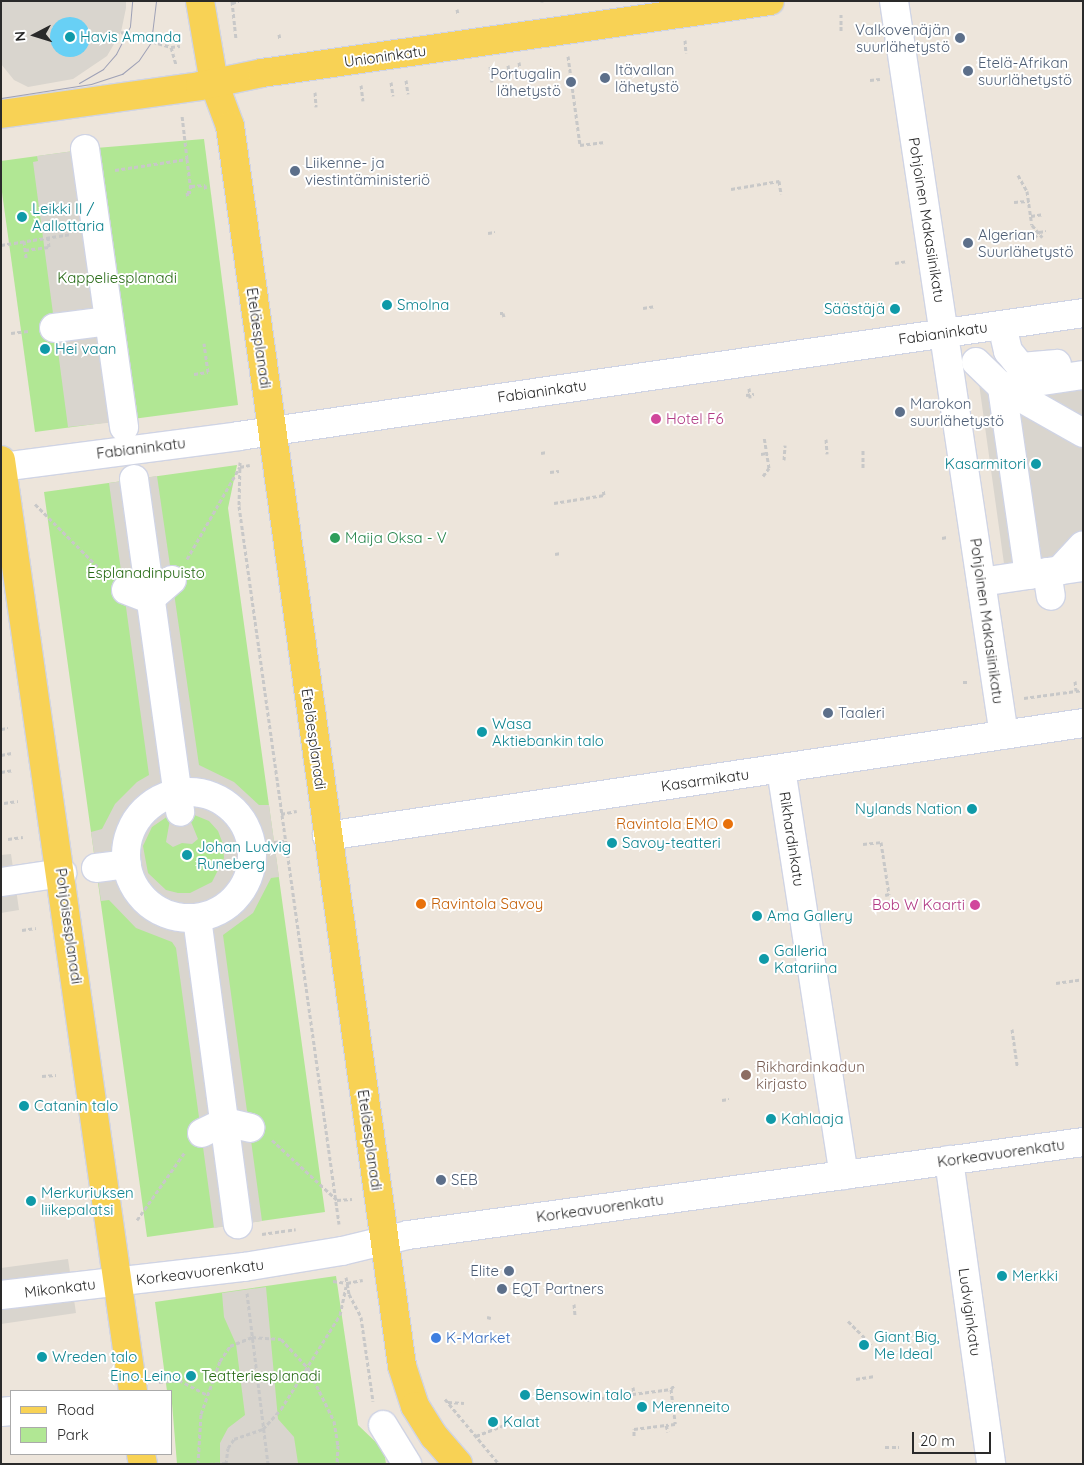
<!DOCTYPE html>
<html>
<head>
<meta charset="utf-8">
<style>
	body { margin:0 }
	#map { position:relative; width:1084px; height:1465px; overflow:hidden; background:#ede5db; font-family:Quicksand,sans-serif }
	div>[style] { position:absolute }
	.green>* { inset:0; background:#b1e794 }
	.plaza>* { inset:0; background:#d9d5ce }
	.water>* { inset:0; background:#68d0f5 }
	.round { border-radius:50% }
	.path>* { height:3px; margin-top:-1.5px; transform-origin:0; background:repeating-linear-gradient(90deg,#c8c8c8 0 4px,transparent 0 6.5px) }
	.roads { filter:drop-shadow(1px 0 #d0d4e4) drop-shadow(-1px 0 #d0d4e4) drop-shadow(0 1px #d0d4e4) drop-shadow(0 -1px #d0d4e4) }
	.minor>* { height:28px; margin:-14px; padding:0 14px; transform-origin:14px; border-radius:14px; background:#fff }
	.minor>.ring { margin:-14px; padding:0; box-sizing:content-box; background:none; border:28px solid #fff; border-radius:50% }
	.major>* { height:28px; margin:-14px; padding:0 14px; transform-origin:14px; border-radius:14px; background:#f8d255 }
	.tram>* { height:1px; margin:-0.5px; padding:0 0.5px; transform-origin:0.5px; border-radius:0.5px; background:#9ea1b6 }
	.dots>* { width:14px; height:14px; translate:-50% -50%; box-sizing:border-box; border:2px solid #fff; border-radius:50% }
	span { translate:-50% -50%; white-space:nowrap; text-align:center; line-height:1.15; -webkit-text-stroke:4px #fff; paint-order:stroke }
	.service-label { font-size:15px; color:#4e5e75 }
	.right { translate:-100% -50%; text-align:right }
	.left { translate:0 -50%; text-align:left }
	.culture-label { font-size:15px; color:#0d838f }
	.street-label { font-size:15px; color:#2a2a2a }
	.park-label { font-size:15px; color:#286b16 }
	.hotel-label { font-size:15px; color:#b23c85 }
	.leisure-label { font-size:15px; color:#27864d }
	.food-label { font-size:15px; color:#c56008 }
	.education-label { font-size:15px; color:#785e54 }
	.shop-label { font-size:15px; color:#366cbe }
	.frame { position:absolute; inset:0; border:2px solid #2a2a2a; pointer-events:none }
	.legend { position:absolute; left:10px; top:1390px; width:162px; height:65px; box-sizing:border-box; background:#fff; border:1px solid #aaa; margin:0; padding:6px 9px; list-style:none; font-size:15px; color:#2a2a2a }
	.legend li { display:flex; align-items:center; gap:10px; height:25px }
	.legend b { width:25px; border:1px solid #aaa }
	.north { position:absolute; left:10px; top:10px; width:50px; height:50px; -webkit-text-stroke:4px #fff; paint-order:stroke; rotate:265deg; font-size:14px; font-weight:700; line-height:20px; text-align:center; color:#2a2a2a }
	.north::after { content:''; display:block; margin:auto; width:18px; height:22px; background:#2a2a2a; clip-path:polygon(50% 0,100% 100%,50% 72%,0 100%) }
	.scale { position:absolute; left:912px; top:1432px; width:79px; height:22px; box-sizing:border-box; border:2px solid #2a2a2a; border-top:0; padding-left:6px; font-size:15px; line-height:18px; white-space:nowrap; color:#2a2a2a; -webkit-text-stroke:4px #fff; paint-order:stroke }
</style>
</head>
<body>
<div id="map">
	<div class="green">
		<div style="clip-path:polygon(204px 139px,238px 405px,35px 432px,1px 185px,1px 161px,96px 148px)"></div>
		<div style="clip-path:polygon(237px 465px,228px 508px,325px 1212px,147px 1237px,44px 492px)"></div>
		<div style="clip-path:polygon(336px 1276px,358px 1425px,384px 1450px,386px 1464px,177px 1464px,171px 1391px,167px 1391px,155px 1302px)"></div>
	</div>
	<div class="plaza">
		<div style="clip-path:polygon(evenodd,1px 1px,126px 1px,126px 8px,121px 32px,107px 56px,73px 79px,28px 87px,14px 80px,1px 64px,1px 1px,52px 27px,89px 28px,90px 41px,67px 57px,52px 46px,52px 27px)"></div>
		<div style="clip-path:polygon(96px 148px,135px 420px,68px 427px,33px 162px,38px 161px,37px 156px)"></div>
		<div style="clip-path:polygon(993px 358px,1006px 370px,1083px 368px,1083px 567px,1006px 578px,976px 362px)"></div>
		<div style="clip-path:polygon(evenodd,157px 476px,199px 765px,234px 782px,259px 805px,269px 805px,279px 877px,271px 878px,253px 913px,223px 935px,262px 1221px,214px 1228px,176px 948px,172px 942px,136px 928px,109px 900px,101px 901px,91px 832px,102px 829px,115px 804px,137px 782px,149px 775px,109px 483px,157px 476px,187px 812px,209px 821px,218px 831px,223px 844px,224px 858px,212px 882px,190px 893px,178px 893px,166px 890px,148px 873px,143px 846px,152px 827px,171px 814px,166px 842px,173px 847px,182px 843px,192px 844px,198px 839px,187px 812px)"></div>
		<div style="clip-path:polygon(11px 854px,19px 910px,1px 913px,1px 855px)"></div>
		<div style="clip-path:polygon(68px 1259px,76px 1313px,1px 1324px,1px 1268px)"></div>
		<div style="clip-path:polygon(266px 1287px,278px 1419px,294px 1437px,298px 1463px,220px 1464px,220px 1443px,228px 1428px,245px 1415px,236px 1344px,224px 1317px,222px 1293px)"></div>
	</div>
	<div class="water">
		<div class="round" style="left:50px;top:17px;width:40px;height:40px"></div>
	</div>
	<div class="path">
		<div style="left:232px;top:1px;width:38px;rotate:84deg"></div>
		<div style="left:542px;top:1px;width:1px;rotate:90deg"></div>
		<div style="left:232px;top:3px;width:7px;rotate:-16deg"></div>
		<div style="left:457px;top:9px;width:5px;rotate:79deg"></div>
		<div style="left:841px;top:14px;width:17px;rotate:90deg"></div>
		<div style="left:121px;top:32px;width:52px;rotate:16.7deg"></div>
		<div style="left:171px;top:47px;width:9px;rotate:-6deg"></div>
		<div style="left:279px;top:34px;width:6px;rotate:81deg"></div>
		<div style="left:685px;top:40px;width:13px;rotate:86deg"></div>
		<div style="left:171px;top:47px;width:18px;rotate:74deg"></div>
		<div style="left:568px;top:56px;width:90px;rotate:82.3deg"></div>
		<div style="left:580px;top:145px;width:25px;rotate:-7deg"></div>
		<div style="left:519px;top:62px;width:15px;rotate:82deg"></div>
		<div style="left:508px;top:65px;width:14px;rotate:82deg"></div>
		<div style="left:490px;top:66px;width:16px;rotate:83deg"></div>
		<div style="left:406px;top:80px;width:14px;rotate:82deg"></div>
		<div style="left:870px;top:80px;width:10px;rotate:-6deg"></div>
		<div style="left:391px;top:82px;width:14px;rotate:82deg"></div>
		<div style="left:361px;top:85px;width:16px;rotate:83deg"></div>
		<div style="left:315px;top:92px;width:15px;rotate:86deg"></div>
		<div style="left:187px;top:159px;width:33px;rotate:83deg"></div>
		<div style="left:191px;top:192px;width:4px;rotate:180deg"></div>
		<div style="left:187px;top:192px;width:5px;rotate:79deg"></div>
		<div style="left:115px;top:170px;width:73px;rotate:-8.7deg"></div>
		<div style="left:187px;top:159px;width:44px;rotate:-96.5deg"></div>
		<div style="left:1018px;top:175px;width:18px;rotate:61deg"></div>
		<div style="left:1027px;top:191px;width:34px;rotate:82deg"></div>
		<div style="left:1032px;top:225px;width:16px;rotate:50deg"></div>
		<div style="left:191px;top:186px;width:14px;rotate:-4deg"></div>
		<div style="left:205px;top:185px;width:6px;rotate:81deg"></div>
		<div style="left:731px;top:189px;width:49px;rotate:-9.5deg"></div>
		<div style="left:779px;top:181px;width:13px;rotate:81deg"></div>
		<div style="left:1014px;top:202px;width:15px;rotate:-4deg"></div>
		<div style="left:1031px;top:216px;width:13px;rotate:-9deg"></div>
		<div style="left:1039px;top:232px;width:7px;rotate:-8deg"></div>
		<div style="left:488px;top:233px;width:7px;rotate:-8deg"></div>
		<div style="left:1034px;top:238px;width:7px;rotate:-45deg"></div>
		<div style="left:24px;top:241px;width:17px;rotate:83deg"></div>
		<div style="left:1px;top:245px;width:71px;rotate:-8.9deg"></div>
		<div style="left:25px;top:250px;width:24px;rotate:-7deg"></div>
		<div style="left:49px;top:247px;width:9px;rotate:-96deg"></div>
		<div style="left:895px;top:263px;width:12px;rotate:-9deg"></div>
		<div style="left:130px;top:275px;width:17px;rotate:-7deg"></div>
		<div style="left:643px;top:308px;width:13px;rotate:-9deg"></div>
		<div style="left:500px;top:313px;width:3px"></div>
		<div style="left:503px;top:313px;width:4px;rotate:76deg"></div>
		<div style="left:11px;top:333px;width:17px;rotate:-7deg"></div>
		<div style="left:194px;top:374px;width:14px;rotate:-8deg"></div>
		<div style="left:208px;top:372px;width:29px;rotate:-98deg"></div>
		<div style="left:749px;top:388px;width:10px;rotate:84deg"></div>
		<div style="left:746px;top:395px;width:8px;rotate:-7deg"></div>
		<div style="left:826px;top:439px;width:15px;rotate:86deg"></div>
		<div style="left:541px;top:453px;width:6px;rotate:-9deg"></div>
		<div style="left:761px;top:454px;width:6px;rotate:-9deg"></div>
		<div style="left:784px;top:460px;width:15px;rotate:-86deg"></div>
		<div style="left:240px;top:462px;width:44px;rotate:91.3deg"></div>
		<div style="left:239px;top:506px;width:725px;rotate:82.07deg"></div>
		<div style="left:863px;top:468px;width:19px;rotate:-90deg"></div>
		<div style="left:550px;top:472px;width:9px;rotate:-6deg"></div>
		<div style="left:763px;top:476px;width:10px;rotate:-53deg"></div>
		<div style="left:769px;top:468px;width:31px;rotate:-99deg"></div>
		<div style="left:554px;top:503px;width:51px;rotate:-9.1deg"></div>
		<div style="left:604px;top:495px;width:6px;rotate:-99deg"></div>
		<div style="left:35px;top:504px;width:99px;rotate:45deg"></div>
		<div style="left:942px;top:538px;width:5px;rotate:-11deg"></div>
		<div style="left:555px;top:554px;width:6px;rotate:-9deg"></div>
		<div style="left:187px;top:559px;width:106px;rotate:-60.1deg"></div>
		<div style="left:240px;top:467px;width:10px;rotate:-11deg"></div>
		<div style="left:1075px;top:681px;width:10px;rotate:84deg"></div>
		<div style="left:963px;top:682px;width:5px"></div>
		<div style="left:1024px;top:698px;width:60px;rotate:-7.7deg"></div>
		<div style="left:1px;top:729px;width:7px;rotate:-8deg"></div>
		<div style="left:1px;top:755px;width:11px;rotate:-10deg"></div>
		<div style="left:1px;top:772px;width:13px;rotate:-9deg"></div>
		<div style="left:4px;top:803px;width:14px;rotate:-8deg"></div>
		<div style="left:281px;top:814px;width:16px;rotate:-11deg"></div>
		<div style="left:8px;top:839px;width:15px;rotate:-8deg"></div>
		<div style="left:274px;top:842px;width:11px;rotate:-5deg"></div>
		<div style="left:863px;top:844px;width:18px;rotate:-6deg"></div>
		<div style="left:881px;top:842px;width:53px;rotate:81.3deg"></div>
		<div style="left:889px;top:894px;width:4px;rotate:166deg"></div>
		<div style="left:22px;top:930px;width:14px;rotate:-8deg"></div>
		<div style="left:1056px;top:983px;width:27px;rotate:-8deg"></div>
		<div style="left:1012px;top:1029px;width:37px;rotate:82deg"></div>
		<div style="left:42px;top:1076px;width:14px;rotate:-4deg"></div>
		<div style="left:722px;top:1100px;width:7px;rotate:-8deg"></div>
		<div style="left:272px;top:1140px;width:88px;rotate:42.7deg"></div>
		<div style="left:337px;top:1200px;width:15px;rotate:-4deg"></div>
		<div style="left:137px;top:1220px;width:83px;rotate:-54.8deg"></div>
		<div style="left:262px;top:1234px;width:34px;rotate:-8deg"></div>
		<div style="left:346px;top:1277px;width:17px;rotate:80deg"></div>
		<div style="left:349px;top:1294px;width:26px;rotate:62deg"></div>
		<div style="left:361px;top:1317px;width:85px;rotate:81.9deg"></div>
		<div style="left:333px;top:1281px;width:14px;rotate:8deg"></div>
		<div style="left:347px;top:1283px;width:16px;rotate:-11deg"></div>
		<div style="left:247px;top:1293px;width:172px;rotate:83deg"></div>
		<div style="left:574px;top:1304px;width:11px;rotate:85deg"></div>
		<div style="left:487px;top:1317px;width:4px;rotate:14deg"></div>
		<div style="left:848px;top:1321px;width:33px;rotate:45deg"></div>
		<div style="left:856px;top:1379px;width:19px;rotate:-9deg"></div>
		<div style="left:159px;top:1382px;width:20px;rotate:-6deg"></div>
		<div style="left:179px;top:1380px;width:32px;rotate:28deg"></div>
		<div style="left:633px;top:1387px;width:7px;rotate:82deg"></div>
		<div style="left:671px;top:1389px;width:6px;rotate:-51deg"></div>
		<div style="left:445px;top:1399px;width:85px;rotate:50.3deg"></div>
		<div style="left:587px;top:1400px;width:85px;rotate:-7.5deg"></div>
		<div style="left:671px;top:1389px;width:35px;rotate:83deg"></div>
		<div style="left:675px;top:1424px;width:9px;rotate:174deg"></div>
		<div style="left:666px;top:1425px;width:7px;rotate:74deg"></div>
		<div style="left:448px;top:1402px;width:16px;rotate:4deg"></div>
		<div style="left:476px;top:1436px;width:47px;rotate:-21.1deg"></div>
		<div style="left:634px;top:1436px;width:7px;rotate:-90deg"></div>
		<div style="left:634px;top:1429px;width:32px;rotate:-7deg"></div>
		<div style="left:885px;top:1447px;width:14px"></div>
		<div style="left:198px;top:1464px;width:50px;rotate:-86.6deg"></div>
		<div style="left:201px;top:1414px;width:56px;rotate:-70.3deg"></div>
		<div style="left:220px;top:1361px;width:18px;rotate:-56deg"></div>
		<div style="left:230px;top:1346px;width:24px;rotate:-22deg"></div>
		<div style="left:252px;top:1337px;width:29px;rotate:4deg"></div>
		<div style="left:281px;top:1339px;width:40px;rotate:47deg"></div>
		<div style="left:308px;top:1368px;width:59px;rotate:63.9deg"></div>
		<div style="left:334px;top:1421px;width:24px;rotate:81deg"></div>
		<div style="left:338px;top:1445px;width:19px;rotate:93deg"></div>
		<div style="left:209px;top:1464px;width:17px;rotate:-3deg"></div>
		<div style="left:226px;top:1464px;width:16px;rotate:-83deg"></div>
		<div style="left:228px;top:1448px;width:11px;rotate:-56deg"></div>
		<div style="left:234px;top:1439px;width:31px;rotate:-19deg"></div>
		<div style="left:263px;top:1429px;width:27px;rotate:-48deg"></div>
		<div style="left:281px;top:1409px;width:111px;rotate:-57.9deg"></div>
		<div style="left:340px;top:1315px;width:29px;rotate:-78deg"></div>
	</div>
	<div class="roads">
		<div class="minor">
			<div style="left:894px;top:1px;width:742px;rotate:81.48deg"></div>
			<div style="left:85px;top:149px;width:281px;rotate:82deg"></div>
			<div style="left:1002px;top:325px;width:27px;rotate:77deg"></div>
			<div style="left:1008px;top:351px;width:21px;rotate:51deg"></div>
			<div style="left:1021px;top:367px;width:36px;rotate:-5deg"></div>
			<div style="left:54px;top:328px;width:55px;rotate:-7.3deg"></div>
			<div style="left:976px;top:362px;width:36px;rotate:44deg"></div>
			<div style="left:1002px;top:387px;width:93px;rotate:29.6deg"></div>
			<div style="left:1px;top:467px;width:240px;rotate:-7.4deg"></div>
			<div style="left:239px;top:436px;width:853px;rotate:-8.29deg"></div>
			<div style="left:134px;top:479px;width:336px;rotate:82.1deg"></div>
			<div style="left:1059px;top:571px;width:35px;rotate:-47deg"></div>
			<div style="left:1047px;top:572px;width:24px;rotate:81deg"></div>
			<div style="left:1029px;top:575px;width:190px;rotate:-98.2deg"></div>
			<div style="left:1002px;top:387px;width:82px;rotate:-8.4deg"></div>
			<div style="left:981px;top:582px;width:103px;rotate:-8.4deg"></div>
			<div style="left:126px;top:590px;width:26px;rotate:21deg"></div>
			<div style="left:150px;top:599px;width:29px;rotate:-41deg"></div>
			<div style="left:781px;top:769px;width:411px;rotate:81.2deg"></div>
			<div class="ring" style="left:126px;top:792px;width:98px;height:98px"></div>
			<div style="left:327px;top:836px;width:764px;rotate:-8.5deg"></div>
			<div style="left:96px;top:868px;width:31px;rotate:-7deg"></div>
			<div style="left:1px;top:882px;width:62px;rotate:-8.4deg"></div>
			<div style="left:197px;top:918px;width:309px;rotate:82.4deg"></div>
			<div style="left:202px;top:1133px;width:25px;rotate:-26deg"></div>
			<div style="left:225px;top:1122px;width:26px;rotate:13deg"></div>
			<div style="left:949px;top:1160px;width:307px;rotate:82.1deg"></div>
			<div style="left:1px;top:1295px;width:245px;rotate:-6.6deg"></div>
			<div style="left:244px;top:1267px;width:99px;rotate:-9.3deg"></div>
			<div style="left:342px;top:1251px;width:68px;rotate:-13.6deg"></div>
			<div style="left:408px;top:1235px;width:681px;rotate:-7.84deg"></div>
			<div style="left:1px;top:1412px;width:10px;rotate:-6deg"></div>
			<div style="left:383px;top:1425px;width:46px;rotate:58.4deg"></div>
		</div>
		<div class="major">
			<div style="left:200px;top:1px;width:83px;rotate:80.3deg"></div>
			<div style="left:214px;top:83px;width:46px;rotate:69.6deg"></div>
			<div style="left:230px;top:126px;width:1252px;rotate:82.1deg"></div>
			<div style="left:402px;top:1366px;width:42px;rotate:72deg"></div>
			<div style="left:415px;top:1406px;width:36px;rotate:58deg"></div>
			<div style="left:434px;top:1436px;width:37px;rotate:49deg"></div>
			<div style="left:1px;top:114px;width:201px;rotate:-8deg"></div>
			<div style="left:200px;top:86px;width:63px;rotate:-11.8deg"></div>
			<div style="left:262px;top:73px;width:513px;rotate:-8.07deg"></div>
			<div style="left:1px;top:460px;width:940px;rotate:81.93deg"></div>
			<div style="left:141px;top:1454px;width:10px;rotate:79deg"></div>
		</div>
	</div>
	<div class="tram">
		<div style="left:79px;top:83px;width:28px;rotate:-30deg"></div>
		<div style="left:103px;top:69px;width:20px;rotate:-49deg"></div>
		<div style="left:116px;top:54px;width:31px;rotate:-63deg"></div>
		<div style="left:130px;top:26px;width:25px;rotate:-85deg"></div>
		<div style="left:1px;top:98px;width:91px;rotate:-8.8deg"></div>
		<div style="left:91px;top:84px;width:33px;rotate:-18deg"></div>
		<div style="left:122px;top:74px;width:22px;rotate:-39deg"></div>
		<div style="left:139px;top:60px;width:22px;rotate:-56deg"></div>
		<div style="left:151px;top:42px;width:41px;rotate:-83deg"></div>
	</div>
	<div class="dots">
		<div style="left:70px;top:37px;background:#0f9aa8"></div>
		<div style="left:960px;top:38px;background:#5c6f8a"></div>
		<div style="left:968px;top:71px;background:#5c6f8a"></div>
		<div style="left:605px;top:78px;background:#5c6f8a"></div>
		<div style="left:571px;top:82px;background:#5c6f8a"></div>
		<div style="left:295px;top:171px;background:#5c6f8a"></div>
		<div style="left:22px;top:217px;background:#0f9aa8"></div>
		<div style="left:968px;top:243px;background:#5c6f8a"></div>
		<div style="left:387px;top:305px;background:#0f9aa8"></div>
		<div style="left:895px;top:309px;background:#0f9aa8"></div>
		<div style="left:45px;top:349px;background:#0f9aa8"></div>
		<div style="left:900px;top:412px;background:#5c6f8a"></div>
		<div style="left:656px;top:419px;background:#d1479c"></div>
		<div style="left:1036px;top:464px;background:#0f9aa8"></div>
		<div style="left:335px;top:538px;background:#2e9e5b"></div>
		<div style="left:828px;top:713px;background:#5c6f8a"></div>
		<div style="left:482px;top:732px;background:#0f9aa8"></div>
		<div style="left:972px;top:809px;background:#0f9aa8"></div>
		<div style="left:728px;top:824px;background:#e8710a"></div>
		<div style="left:612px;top:843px;background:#0f9aa8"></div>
		<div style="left:187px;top:855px;background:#0f9aa8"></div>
		<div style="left:421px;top:904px;background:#e8710a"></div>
		<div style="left:975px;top:905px;background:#d1479c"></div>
		<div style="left:757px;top:916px;background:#0f9aa8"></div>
		<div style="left:764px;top:959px;background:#0f9aa8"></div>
		<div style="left:746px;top:1075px;background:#8d6e63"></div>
		<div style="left:24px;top:1106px;background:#0f9aa8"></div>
		<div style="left:771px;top:1119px;background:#0f9aa8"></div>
		<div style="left:441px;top:1180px;background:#5c6f8a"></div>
		<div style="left:31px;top:1201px;background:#0f9aa8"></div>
		<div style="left:509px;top:1271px;background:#5c6f8a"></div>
		<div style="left:1002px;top:1276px;background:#0f9aa8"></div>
		<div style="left:502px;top:1289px;background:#5c6f8a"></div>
		<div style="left:436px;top:1338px;background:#3f7fe0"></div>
		<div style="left:864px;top:1345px;background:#0f9aa8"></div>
		<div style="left:42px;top:1357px;background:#0f9aa8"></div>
		<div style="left:191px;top:1376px;background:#0f9aa8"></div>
		<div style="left:525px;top:1395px;background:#0f9aa8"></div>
		<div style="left:642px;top:1407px;background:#0f9aa8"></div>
		<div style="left:493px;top:1422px;background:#0f9aa8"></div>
	</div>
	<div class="service-label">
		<span class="right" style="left:950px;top:38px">Valkovenäjän<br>suurlähetystö</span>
		<span class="left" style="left:978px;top:71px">Etelä-Afrikan<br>suurlähetystö</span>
		<span class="left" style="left:615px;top:78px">Itävallan<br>lähetystö</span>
		<span class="right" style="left:561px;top:82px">Portugalin<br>lähetystö</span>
		<span class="left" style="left:305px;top:171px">Liikenne- ja<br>viestintäministeriö</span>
		<span class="left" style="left:978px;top:243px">Algerian<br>Suurlähetystö</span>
		<span class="left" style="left:910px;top:412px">Marokon<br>suurlähetystö</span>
		<span class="left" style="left:838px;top:713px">Taaleri</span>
		<span class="left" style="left:451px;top:1180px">SEB</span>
		<span class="right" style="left:499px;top:1271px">Elite</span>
		<span class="left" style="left:512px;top:1289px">EQT Partners</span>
	</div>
	<div class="culture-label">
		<span class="left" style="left:80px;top:37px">Havis Amanda</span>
		<span class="left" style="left:32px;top:217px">Leikki II /<br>Aallottaria</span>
		<span class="left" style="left:397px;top:305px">Smolna</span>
		<span class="right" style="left:885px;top:309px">Säästäjä</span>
		<span class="left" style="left:55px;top:349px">Hei vaan</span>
		<span class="right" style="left:1026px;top:464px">Kasarmitori</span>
		<span class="left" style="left:492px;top:732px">Wasa<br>Aktiebankin talo</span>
		<span class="right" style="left:962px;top:809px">Nylands Nation</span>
		<span class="left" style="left:622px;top:843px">Savoy-teatteri</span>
		<span class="left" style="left:197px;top:855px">Johan Ludvig<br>Runeberg</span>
		<span class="left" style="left:767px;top:916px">Ama Gallery</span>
		<span class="left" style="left:774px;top:959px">Galleria<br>Katariina</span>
		<span class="left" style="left:34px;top:1106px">Catanin talo</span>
		<span class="left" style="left:781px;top:1119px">Kahlaaja</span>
		<span class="left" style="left:41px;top:1201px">Merkuriuksen<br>liikepalatsi</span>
		<span class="left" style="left:1012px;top:1276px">Merkki</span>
		<span class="left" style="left:874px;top:1345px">Giant Big,<br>Me Ideal</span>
		<span class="left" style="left:52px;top:1357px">Wreden talo</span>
		<span class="right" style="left:181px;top:1376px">Eino Leino</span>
		<span class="left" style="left:535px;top:1395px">Bensowin talo</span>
		<span class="left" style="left:652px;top:1407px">Merenneito</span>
		<span class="left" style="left:503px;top:1422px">Kalat</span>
	</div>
	<div class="street-label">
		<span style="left:385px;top:56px;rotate:-8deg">Unioninkatu</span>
		<span style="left:927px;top:220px;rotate:81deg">Pohjoinen Makasiinikatu</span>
		<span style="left:943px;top:333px;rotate:-8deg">Fabianinkatu</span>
		<span style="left:259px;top:338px;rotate:82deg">Eteläesplanadi</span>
		<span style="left:542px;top:391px;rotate:-8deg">Fabianinkatu</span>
		<span style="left:141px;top:448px;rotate:-7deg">Fabianinkatu</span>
		<span style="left:987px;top:621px;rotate:82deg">Pohjoinen Makasiinikatu</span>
		<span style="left:314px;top:739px;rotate:82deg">Eteläesplanadi</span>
		<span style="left:705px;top:780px;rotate:-8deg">Kasarmikatu</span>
		<span style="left:792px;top:839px;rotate:81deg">Rikhardinkatu</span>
		<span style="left:69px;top:926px;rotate:82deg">Pohjoisesplanadi</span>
		<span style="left:370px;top:1140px;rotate:82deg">Eteläesplanadi</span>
		<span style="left:1001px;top:1153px;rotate:-8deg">Korkeavuorenkatu</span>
		<span style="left:600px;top:1208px;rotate:-8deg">Korkeavuorenkatu</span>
		<span style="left:200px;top:1272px;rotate:-7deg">Korkeavuorenkatu</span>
		<span style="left:60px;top:1288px;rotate:-7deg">Mikonkatu</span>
		<span style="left:970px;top:1312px;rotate:82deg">Ludviginkatu</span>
	</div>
	<div class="park-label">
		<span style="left:117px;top:278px">Kappeliesplanadi</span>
		<span style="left:146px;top:573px">Esplanadinpuisto</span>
		<span style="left:261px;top:1376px">Teatteriesplanadi</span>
	</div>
	<div class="hotel-label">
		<span class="left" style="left:666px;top:419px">Hotel F6</span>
		<span class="right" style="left:965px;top:905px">Bob W Kaarti</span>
	</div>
	<div class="leisure-label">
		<span class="left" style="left:345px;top:538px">Maija Oksa - V</span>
	</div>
	<div class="food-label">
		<span class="right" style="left:718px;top:824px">Ravintola EMO</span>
		<span class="left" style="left:431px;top:904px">Ravintola Savoy</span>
	</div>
	<div class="education-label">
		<span class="left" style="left:756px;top:1075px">Rikhardinkadun<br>kirjasto</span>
	</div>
	<div class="shop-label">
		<span class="left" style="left:446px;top:1338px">K-Market</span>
	</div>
	<div class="frame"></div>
	<ul class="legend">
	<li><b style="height:6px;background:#f8d255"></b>Road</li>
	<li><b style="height:14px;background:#b1e794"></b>Park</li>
	</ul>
	<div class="north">N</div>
	<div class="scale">20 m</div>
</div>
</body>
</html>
